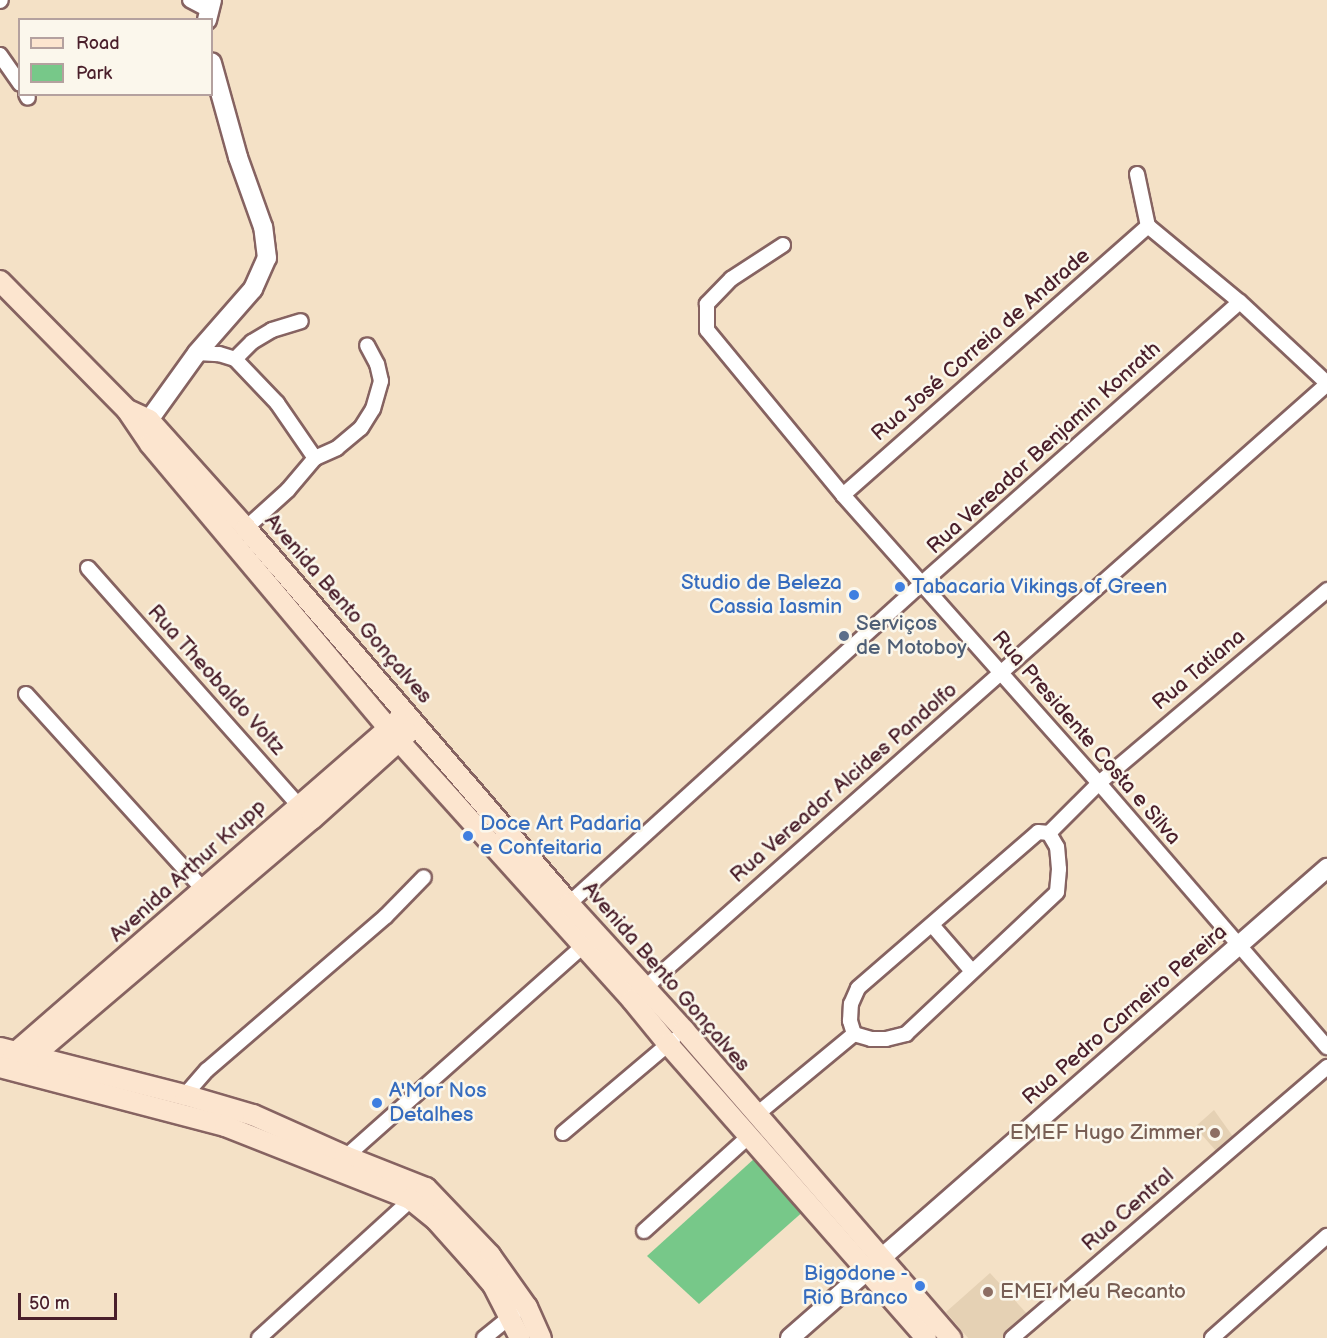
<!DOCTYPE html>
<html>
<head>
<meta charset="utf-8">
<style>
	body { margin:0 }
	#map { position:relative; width:1327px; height:1338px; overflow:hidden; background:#f4e1c6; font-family:"Balsamiq Sans",sans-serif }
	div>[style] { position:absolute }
	.built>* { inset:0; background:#e5d1b4 }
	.green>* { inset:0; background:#77c889 }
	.roads { filter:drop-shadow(2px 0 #866361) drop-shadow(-2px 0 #866361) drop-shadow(0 2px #866361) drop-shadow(0 -2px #866361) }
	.minor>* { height:14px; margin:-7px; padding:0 7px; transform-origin:7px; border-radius:7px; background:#fff }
	.tertiary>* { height:18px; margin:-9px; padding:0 9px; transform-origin:9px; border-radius:9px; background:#fff }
	.secondary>* { height:20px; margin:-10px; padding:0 10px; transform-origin:10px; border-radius:10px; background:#fce5cf }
	.dots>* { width:16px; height:16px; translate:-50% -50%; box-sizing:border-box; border:3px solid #fbf7ec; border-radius:50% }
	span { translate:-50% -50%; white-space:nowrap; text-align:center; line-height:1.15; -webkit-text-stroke:5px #fbf7ec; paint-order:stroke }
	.street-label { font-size:21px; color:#4a1f2b }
	.shop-label { font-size:21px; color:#366cbe }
	.right { translate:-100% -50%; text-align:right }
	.left { translate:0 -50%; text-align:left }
	.service-label { font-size:21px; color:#4e5e75 }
	.education-label { font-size:21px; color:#785e54 }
	.legend { position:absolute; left:18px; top:18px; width:195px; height:78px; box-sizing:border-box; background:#fbf7ec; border:2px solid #b4a19f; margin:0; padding:8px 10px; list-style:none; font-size:18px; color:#4a1f2b }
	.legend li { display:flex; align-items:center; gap:12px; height:30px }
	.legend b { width:30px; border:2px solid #b4a19f }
	.scale { position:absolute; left:18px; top:1293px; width:99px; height:27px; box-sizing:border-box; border:3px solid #4a1f2b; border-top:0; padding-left:8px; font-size:18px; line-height:21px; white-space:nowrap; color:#4a1f2b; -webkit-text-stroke:4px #fbf7ec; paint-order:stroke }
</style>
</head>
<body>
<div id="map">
	<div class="built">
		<div style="clip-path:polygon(1214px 1110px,1234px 1138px,1217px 1152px,1195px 1127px)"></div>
		<div style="clip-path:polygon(990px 1273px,1029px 1316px,1005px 1338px,968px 1338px,946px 1312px)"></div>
	</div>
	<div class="green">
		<div style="clip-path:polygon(755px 1158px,806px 1209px,699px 1304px,647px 1256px)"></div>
	</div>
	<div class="roads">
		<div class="minor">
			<div style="left:190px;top:0;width:21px;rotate:28deg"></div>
			<div style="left:0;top:1px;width:1px;rotate:-45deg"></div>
			<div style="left:0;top:55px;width:35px;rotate:55deg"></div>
			<div style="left:26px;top:94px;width:4px;rotate:63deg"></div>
			<div style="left:1137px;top:174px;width:53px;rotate:78.1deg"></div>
			<div style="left:1148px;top:226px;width:119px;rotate:39.6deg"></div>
			<div style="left:1240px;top:302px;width:119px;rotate:43deg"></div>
			<div style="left:783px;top:245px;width:62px;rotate:146.8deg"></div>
			<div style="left:731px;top:279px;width:35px;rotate:134deg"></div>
			<div style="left:707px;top:304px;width:26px;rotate:90deg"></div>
			<div style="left:707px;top:330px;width:214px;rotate:50.5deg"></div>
			<div style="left:843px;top:495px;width:385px;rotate:48.4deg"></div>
			<div style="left:1099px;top:783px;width:349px;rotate:49.2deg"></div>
			<div style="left:197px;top:353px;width:22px;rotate:3deg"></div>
			<div style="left:219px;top:354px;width:17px;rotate:17deg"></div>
			<div style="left:235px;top:359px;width:24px;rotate:-45deg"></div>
			<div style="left:252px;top:342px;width:23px;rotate:-31deg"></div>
			<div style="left:272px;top:330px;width:30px;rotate:-17deg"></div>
			<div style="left:235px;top:359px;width:61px;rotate:46.3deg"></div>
			<div style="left:277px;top:403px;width:67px;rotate:55.4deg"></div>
			<div style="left:315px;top:458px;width:42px;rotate:130.2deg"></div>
			<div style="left:288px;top:490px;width:57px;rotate:137.9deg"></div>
			<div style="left:315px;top:458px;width:24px;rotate:-24deg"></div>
			<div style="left:337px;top:448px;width:31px;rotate:-40deg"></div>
			<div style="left:361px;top:428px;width:22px;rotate:-58deg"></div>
			<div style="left:373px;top:409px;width:29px;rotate:-74deg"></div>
			<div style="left:381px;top:381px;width:17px;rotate:-103deg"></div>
			<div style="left:377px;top:364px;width:21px;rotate:-118deg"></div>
			<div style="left:843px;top:495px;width:407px;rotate:-41.4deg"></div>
			<div style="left:88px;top:568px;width:325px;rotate:48.4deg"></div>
			<div style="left:26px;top:694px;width:271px;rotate:47.8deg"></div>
			<div style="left:564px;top:908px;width:484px;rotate:-42.2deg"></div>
			<div style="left:922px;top:583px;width:424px;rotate:-41.5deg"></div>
			<div style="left:932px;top:925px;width:60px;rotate:49.1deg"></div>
			<div style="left:639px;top:993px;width:919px;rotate:-41.51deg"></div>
			<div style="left:854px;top:1034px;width:18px;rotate:16deg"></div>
			<div style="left:871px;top:1039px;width:15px"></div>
			<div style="left:886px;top:1039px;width:21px;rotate:-14deg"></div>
			<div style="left:906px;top:1034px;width:207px;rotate:-43.2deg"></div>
			<div style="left:1057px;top:892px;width:23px;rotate:-85deg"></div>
			<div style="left:1059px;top:869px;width:22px;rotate:-95deg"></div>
			<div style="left:1057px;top:847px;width:16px;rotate:-120deg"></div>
			<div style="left:185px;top:1095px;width:33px;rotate:-49deg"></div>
			<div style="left:207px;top:1070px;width:236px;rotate:-40.7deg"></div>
			<div style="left:386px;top:916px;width:54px;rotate:-45.7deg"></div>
			<div style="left:756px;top:1115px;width:127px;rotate:-39.6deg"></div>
			<div style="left:854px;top:1034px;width:14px;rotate:-107deg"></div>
			<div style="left:850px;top:1021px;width:17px;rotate:-87deg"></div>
			<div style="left:851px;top:1004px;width:17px;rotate:-66deg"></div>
			<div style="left:858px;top:988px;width:238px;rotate:-40.9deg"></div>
			<div style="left:1038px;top:832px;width:11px;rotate:5deg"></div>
			<div style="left:1049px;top:833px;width:71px;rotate:-45deg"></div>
			<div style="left:1099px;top:783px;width:299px;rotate:-40.2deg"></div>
			<div style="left:563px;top:1133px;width:144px;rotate:-40.2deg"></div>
			<div style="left:341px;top:1161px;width:332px;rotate:-41.6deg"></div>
			<div style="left:644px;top:1231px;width:142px;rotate:-42.1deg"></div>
			<div style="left:259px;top:1338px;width:211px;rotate:-42.3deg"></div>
			<div style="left:484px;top:1338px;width:40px;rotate:-39deg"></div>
			<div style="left:1012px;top:1338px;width:416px;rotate:-40.7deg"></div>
			<div style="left:1212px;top:1338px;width:154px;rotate:-41.6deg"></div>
		</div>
		<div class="tertiary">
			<div style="left:207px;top:20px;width:21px;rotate:-76deg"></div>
			<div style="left:141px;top:431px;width:96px;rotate:-54.3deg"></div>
			<div style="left:197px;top:353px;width:85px;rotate:-48.8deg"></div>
			<div style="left:253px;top:289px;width:34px;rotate:-66deg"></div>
			<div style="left:267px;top:258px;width:31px;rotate:-97deg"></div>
			<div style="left:263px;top:227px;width:74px;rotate:-109.7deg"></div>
			<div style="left:238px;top:157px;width:98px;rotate:-105.5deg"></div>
			<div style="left:790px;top:1338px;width:714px;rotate:-41.19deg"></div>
		</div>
		<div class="secondary">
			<div style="left:0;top:281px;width:181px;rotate:45.4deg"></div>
			<div style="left:127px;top:410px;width:41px;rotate:55.9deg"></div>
			<div style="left:150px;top:444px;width:388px;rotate:50deg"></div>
			<div style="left:399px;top:741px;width:348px;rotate:48deg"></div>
			<div style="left:632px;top:1000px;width:57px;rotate:50.7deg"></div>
			<div style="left:668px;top:1044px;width:391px;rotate:48.7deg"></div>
			<div style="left:130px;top:411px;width:21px;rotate:25deg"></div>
			<div style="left:149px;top:420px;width:145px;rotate:48.1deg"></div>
			<div style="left:246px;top:528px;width:496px;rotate:49.3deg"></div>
			<div style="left:569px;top:904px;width:171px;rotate:47.6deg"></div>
			<div style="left:684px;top:1030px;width:408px;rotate:49.1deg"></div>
			<div style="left:0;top:1048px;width:191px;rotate:14.3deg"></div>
			<div style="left:185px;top:1095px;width:71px;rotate:16.4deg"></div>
			<div style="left:253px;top:1115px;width:101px;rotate:24deg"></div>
			<div style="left:345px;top:1156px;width:87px;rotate:21.6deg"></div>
			<div style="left:426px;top:1188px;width:93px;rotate:46.3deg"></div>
			<div style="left:490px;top:1255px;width:64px;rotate:54.6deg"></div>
			<div style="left:527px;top:1307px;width:34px;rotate:66deg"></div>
			<div style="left:12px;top:1060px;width:9px;rotate:-63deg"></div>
			<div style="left:16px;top:1052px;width:505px;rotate:-40.98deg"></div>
			<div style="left:29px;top:1065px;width:9px;rotate:-69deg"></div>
			<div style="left:32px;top:1057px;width:367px;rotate:-40.4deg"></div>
			<div style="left:312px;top:819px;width:129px;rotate:-41.9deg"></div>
			<div style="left:0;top:1067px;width:233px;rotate:14.7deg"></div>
			<div style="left:225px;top:1126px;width:199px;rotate:21.5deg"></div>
			<div style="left:410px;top:1199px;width:33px;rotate:39deg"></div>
			<div style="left:436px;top:1220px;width:62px;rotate:48.3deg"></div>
			<div style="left:477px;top:1266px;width:25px;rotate:50deg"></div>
			<div style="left:493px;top:1285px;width:59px;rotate:63deg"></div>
		</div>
	</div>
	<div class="dots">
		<div style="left:900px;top:587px;background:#3f7fe0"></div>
		<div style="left:854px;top:595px;background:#3f7fe0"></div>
		<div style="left:844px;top:636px;background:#5c6f8a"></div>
		<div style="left:468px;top:836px;background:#3f7fe0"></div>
		<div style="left:377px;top:1103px;background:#3f7fe0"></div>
		<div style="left:1215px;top:1133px;background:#8d6e63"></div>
		<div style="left:920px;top:1286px;background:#3f7fe0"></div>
		<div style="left:988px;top:1292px;background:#8d6e63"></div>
	</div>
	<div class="street-label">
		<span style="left:981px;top:345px;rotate:-41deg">Rua José Correia de Andrade</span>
		<span style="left:1044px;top:448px;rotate:-42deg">Rua Vereador Benjamin Konrath</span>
		<span style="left:348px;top:609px;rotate:49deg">Avenida Bento Gonçalves</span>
		<span style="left:1199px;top:670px;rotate:-40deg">Rua Tatiana</span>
		<span style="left:216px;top:680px;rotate:48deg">Rua Theobaldo Voltz</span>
		<span style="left:1086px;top:738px;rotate:49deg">Rua Presidente Costa e Silva</span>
		<span style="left:844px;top:783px;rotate:-41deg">Rua Vereador Alcides Pandolfo</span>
		<span style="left:188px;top:871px;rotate:-42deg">Avenida Arthur Krupp</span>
		<span style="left:666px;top:977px;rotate:49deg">Avenida Bento Gonçalves</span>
		<span style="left:1125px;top:1015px;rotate:-41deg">Rua Pedro Carneiro Pereira</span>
		<span style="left:1128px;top:1210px;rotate:-41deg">Rua Central</span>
	</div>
	<div class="shop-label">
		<span class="right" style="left:842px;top:595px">Studio de Beleza<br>Cassia Iasmin</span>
		<span class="left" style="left:912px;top:587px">Tabacaria Vikings of Green</span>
		<span class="left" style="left:480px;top:836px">Doce Art Padaria<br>e Confeitaria</span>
		<span class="left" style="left:389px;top:1103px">A'Mor Nos<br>Detalhes</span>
		<span class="right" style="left:908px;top:1286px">Bigodone -<br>Rio Branco</span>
	</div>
	<div class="service-label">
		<span class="left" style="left:856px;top:636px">Serviços<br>de Motoboy</span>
	</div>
	<div class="education-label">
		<span class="right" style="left:1203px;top:1133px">EMEF Hugo Zimmer</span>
		<span class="left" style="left:1000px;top:1292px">EMEI Meu Recanto</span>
	</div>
	<ul class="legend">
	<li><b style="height:8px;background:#fce5cf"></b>Road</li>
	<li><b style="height:16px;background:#77c889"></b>Park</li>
	</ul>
	<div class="scale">50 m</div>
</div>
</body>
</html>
